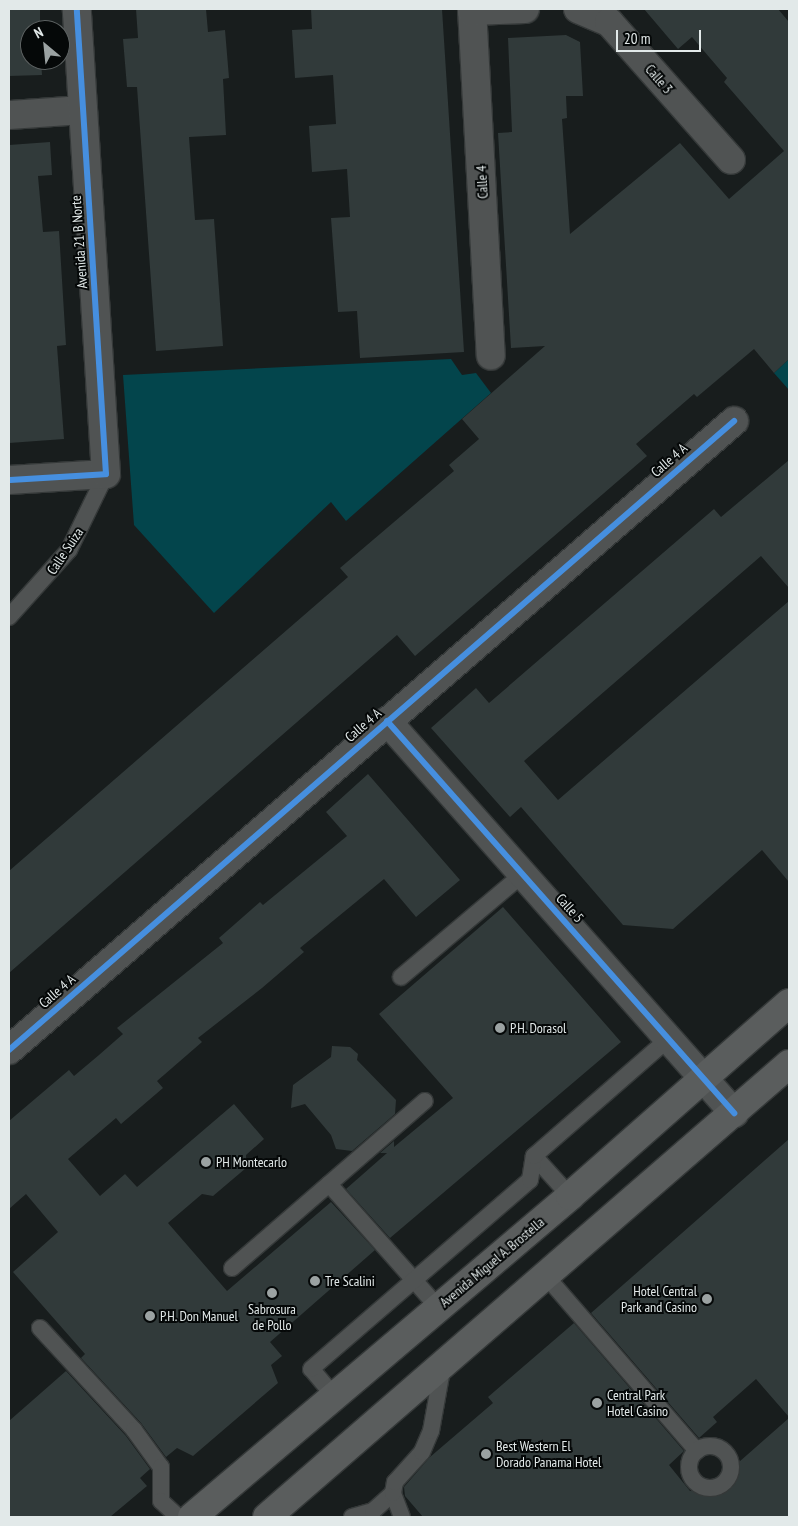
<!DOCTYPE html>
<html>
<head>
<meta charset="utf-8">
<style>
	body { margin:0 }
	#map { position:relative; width:798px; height:1526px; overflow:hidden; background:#181d1d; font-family:"PT Sans Narrow",sans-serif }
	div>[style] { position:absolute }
	.green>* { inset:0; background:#03454c }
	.building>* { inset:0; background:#313a3a }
	.roads { filter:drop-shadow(1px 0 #353939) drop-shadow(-1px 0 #353939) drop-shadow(0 1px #353939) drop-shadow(0 -1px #353939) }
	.lane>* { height:16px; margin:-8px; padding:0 8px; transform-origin:8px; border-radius:8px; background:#505353 }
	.lane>.ring { margin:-8px; padding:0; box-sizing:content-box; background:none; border:16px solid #505353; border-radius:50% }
	.street>* { height:28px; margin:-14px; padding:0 14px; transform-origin:14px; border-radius:14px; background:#505353 }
	.primary>* { height:28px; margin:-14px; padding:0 14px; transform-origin:14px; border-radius:14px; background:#5a5d5d }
	.cycleway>* { height:6px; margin:-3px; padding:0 3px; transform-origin:3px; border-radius:3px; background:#468fdf }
	.dots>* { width:14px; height:14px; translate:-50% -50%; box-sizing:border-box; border:2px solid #050808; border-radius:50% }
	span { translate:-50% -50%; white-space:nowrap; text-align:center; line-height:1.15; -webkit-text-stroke:4px #050808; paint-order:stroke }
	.street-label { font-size:14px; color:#e2e9e9 }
	.poi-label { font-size:14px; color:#e2e9e9 }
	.left { translate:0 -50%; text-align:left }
	.right { translate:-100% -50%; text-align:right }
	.frame { position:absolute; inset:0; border:10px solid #e2e9e9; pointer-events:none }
	.north { position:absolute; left:20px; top:20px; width:50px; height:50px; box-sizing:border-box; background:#050808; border:1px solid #5d6262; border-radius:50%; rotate:332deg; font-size:14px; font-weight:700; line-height:20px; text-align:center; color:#e2e9e9 }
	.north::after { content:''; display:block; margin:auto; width:18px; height:22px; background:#9ba2a2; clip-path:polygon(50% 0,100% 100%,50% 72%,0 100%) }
	.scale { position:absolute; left:616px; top:30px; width:85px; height:22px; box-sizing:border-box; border:2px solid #e2e9e9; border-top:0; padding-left:6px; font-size:15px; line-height:18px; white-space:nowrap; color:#e2e9e9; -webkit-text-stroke:4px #050808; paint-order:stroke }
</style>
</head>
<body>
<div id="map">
	<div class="green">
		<div style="clip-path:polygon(451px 359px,462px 375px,476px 373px,491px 393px,346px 521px,331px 502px,214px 613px,134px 525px,123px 375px)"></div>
		<div style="clip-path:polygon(789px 359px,789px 390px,774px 373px)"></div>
	</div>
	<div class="building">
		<div style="clip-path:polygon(9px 9px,40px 9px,40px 30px,30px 30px,30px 60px,41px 60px,42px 75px,9px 76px)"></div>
		<div style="clip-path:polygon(136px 9px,206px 9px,208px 32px,225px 30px,229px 78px,223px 79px,226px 135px,189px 137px,195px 220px,214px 219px,223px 346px,156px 351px,137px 87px,127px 87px,123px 39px,138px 38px)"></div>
		<div style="clip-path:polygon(311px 9px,442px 9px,464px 352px,360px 358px,357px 311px,338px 312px,331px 218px,350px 217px,347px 169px,312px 172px,309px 126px,336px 124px,333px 75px,295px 78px,292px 30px,312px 29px)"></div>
		<div style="clip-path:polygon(644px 9px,778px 9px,789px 22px,789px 359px,774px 373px,754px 349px,697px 397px,694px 394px,636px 444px,647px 456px,415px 656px,397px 635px,9px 973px,9px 871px,348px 577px,340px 568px,454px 471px,449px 465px,479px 439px,462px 419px,545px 346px,511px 348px,498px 133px,512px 132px,508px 38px,566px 35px,580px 42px,583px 96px,566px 96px,567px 118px,562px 119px,570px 234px,680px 143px,729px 199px,784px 151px,724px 82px,727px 78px,692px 37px,678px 49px)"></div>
		<div style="clip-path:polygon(50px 142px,52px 175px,38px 176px,43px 232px,59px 231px,66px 345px,57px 346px,64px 439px,9px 443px,9px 145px)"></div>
		<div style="clip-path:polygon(789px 460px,789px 588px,761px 556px,524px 761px,558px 800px,789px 601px,789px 882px,762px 850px,673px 929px,623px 925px,521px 807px,510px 817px,431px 728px,476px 688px,489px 703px,714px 509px,721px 517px)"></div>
		<div style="clip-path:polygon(368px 774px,460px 880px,416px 917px,384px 879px,300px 948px,304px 952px,262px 988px,198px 1038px,202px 1042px,157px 1081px,163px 1088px,121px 1124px,116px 1118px,68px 1159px,100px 1196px,125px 1174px,137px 1187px,234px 1104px,264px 1139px,246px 1155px,246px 1168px,213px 1196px,202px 1194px,168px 1223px,227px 1291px,331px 1202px,375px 1250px,270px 1342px,282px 1356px,271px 1365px,278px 1383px,193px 1456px,177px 1448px,166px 1457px,141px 1423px,81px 1358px,85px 1354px,13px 1272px,58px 1232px,26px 1194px,9px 1209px,9px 1121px,69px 1070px,74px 1076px,99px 1055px,123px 1034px,117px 1028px,223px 943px,219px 938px,260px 902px,263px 905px,347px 836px,326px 812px)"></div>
		<div style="clip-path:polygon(503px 907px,621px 1042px,390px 1238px,346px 1189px,387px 1153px,380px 1153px,394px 1141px,394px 1147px,453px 1098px,379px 1014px)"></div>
		<div style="clip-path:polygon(332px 1046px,350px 1047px,358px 1054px,357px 1060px,396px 1100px,395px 1114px,352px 1151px,336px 1149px,331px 1135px,305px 1104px,291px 1108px,293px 1085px,331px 1057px)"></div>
		<div style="clip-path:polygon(789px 1139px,789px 1417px,756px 1379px,713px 1417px,717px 1422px,699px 1438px,591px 1313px)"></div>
		<div style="clip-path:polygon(574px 1323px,684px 1451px,669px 1465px,690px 1491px,720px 1492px,737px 1477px,739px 1462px,789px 1418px,789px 1517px,423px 1517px,405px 1496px,404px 1487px,430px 1457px,493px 1403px,488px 1397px)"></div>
		<div style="clip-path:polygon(66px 1371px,126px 1436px,150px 1469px,140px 1478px,147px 1486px,110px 1517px,9px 1517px,9px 1421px)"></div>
	</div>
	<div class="roads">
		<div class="lane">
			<div style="left:9px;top:617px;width:90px;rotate:-48.2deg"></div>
			<div style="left:69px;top:550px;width:85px;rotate:-64deg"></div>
			<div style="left:401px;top:977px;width:160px;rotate:-40.2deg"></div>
			<div style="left:534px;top:1156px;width:54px;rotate:48deg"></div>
			<div style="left:329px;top:1184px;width:164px;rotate:48.5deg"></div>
			<div style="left:232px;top:1268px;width:255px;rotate:-40.9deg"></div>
			<div style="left:546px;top:1276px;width:231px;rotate:49.2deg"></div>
			<div style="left:40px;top:1328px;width:139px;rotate:47.3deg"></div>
			<div style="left:134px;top:1430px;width:46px;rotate:53.9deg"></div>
			<div style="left:161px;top:1467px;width:34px;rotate:90deg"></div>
			<div style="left:161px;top:1501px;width:23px;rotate:43deg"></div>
			<div style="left:334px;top:1396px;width:35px;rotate:-130deg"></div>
			<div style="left:311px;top:1369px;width:289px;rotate:-40.8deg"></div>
			<div style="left:530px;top:1180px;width:24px;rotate:-81deg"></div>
			<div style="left:534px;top:1156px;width:178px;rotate:-41.1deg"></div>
			<div class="ring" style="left:689px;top:1446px;width:26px;height:26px"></div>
			<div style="left:352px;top:1517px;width:22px;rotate:-16deg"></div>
			<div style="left:373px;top:1511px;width:27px;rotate:-42deg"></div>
			<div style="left:402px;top:1517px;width:26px;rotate:-111deg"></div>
			<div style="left:393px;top:1493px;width:11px;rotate:-80deg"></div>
			<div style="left:395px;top:1482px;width:40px;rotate:-48deg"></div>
			<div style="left:422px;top:1452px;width:23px;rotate:-67deg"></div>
			<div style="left:431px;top:1431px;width:68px;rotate:-79.8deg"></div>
		</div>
		<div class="street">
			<div style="left:472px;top:9px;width:347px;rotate:86.9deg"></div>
			<div style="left:578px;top:9px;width:34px;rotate:23deg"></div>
			<div style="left:609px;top:22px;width:184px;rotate:48.5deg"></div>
			<div style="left:472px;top:11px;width:53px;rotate:-2.2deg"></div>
			<div style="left:9px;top:115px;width:74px;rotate:-3.9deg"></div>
			<div style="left:9px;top:480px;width:97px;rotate:-3.5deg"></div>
			<div style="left:106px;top:474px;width:466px;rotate:-93.6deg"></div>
			<div style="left:387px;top:721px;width:524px;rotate:48.48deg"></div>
			<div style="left:9px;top:1050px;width:960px;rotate:-40.94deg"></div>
		</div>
		<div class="primary">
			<div style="left:192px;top:1517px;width:496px;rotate:-40.3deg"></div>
			<div style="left:570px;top:1196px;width:292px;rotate:-41.4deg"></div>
			<div style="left:267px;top:1517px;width:691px;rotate:-40.95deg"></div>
		</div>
	</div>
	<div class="cycleway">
		<div style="left:9px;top:480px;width:97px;rotate:-3.5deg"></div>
		<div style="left:106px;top:474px;width:466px;rotate:-93.6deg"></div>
		<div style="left:387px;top:721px;width:524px;rotate:48.48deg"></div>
		<div style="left:9px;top:1050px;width:960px;rotate:-40.94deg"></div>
	</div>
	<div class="dots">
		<div style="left:500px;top:1028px;background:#9ba2a2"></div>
		<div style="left:206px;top:1162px;background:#9ba2a2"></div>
		<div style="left:315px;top:1281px;background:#9ba2a2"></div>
		<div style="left:272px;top:1293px;background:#9ba2a2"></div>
		<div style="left:707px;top:1299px;background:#9ba2a2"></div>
		<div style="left:150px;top:1316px;background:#9ba2a2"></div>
		<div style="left:597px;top:1403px;background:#9ba2a2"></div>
		<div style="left:486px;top:1454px;background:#9ba2a2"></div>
	</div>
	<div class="street-label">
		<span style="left:659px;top:79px;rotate:49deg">Calle 3</span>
		<span style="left:482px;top:182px;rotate:-93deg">Calle 4</span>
		<span style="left:79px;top:242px;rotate:-94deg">Avenida 21 B Norte</span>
		<span style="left:669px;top:460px;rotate:-41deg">Calle 4 A</span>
		<span style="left:65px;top:551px;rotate:-56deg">Calle Suiza</span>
		<span style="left:363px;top:725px;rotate:-41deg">Calle 4 A</span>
		<span style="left:570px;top:908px;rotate:48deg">Calle 5</span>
		<span style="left:57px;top:991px;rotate:-41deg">Calle 4 A</span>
		<span style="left:492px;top:1262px;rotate:-40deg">Avenida Miguel A. Brostella</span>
	</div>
	<div class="poi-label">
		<span class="left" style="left:510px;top:1028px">P.H. Dorasol</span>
		<span class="left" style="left:216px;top:1162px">PH Montecarlo</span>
		<span class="left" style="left:325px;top:1281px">Tre Scalini</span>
		<span class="right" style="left:697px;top:1299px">Hotel Central<br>Park and Casino</span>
		<span style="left:272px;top:1317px">Sabrosura<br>de Pollo</span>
		<span class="left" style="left:160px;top:1316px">P.H. Don Manuel</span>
		<span class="left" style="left:607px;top:1403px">Central Park<br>Hotel Casino</span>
		<span class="left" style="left:496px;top:1454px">Best Western El<br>Dorado Panama Hotel</span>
	</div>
	<div class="frame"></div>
	<div class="north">N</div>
	<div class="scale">20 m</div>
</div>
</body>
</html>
